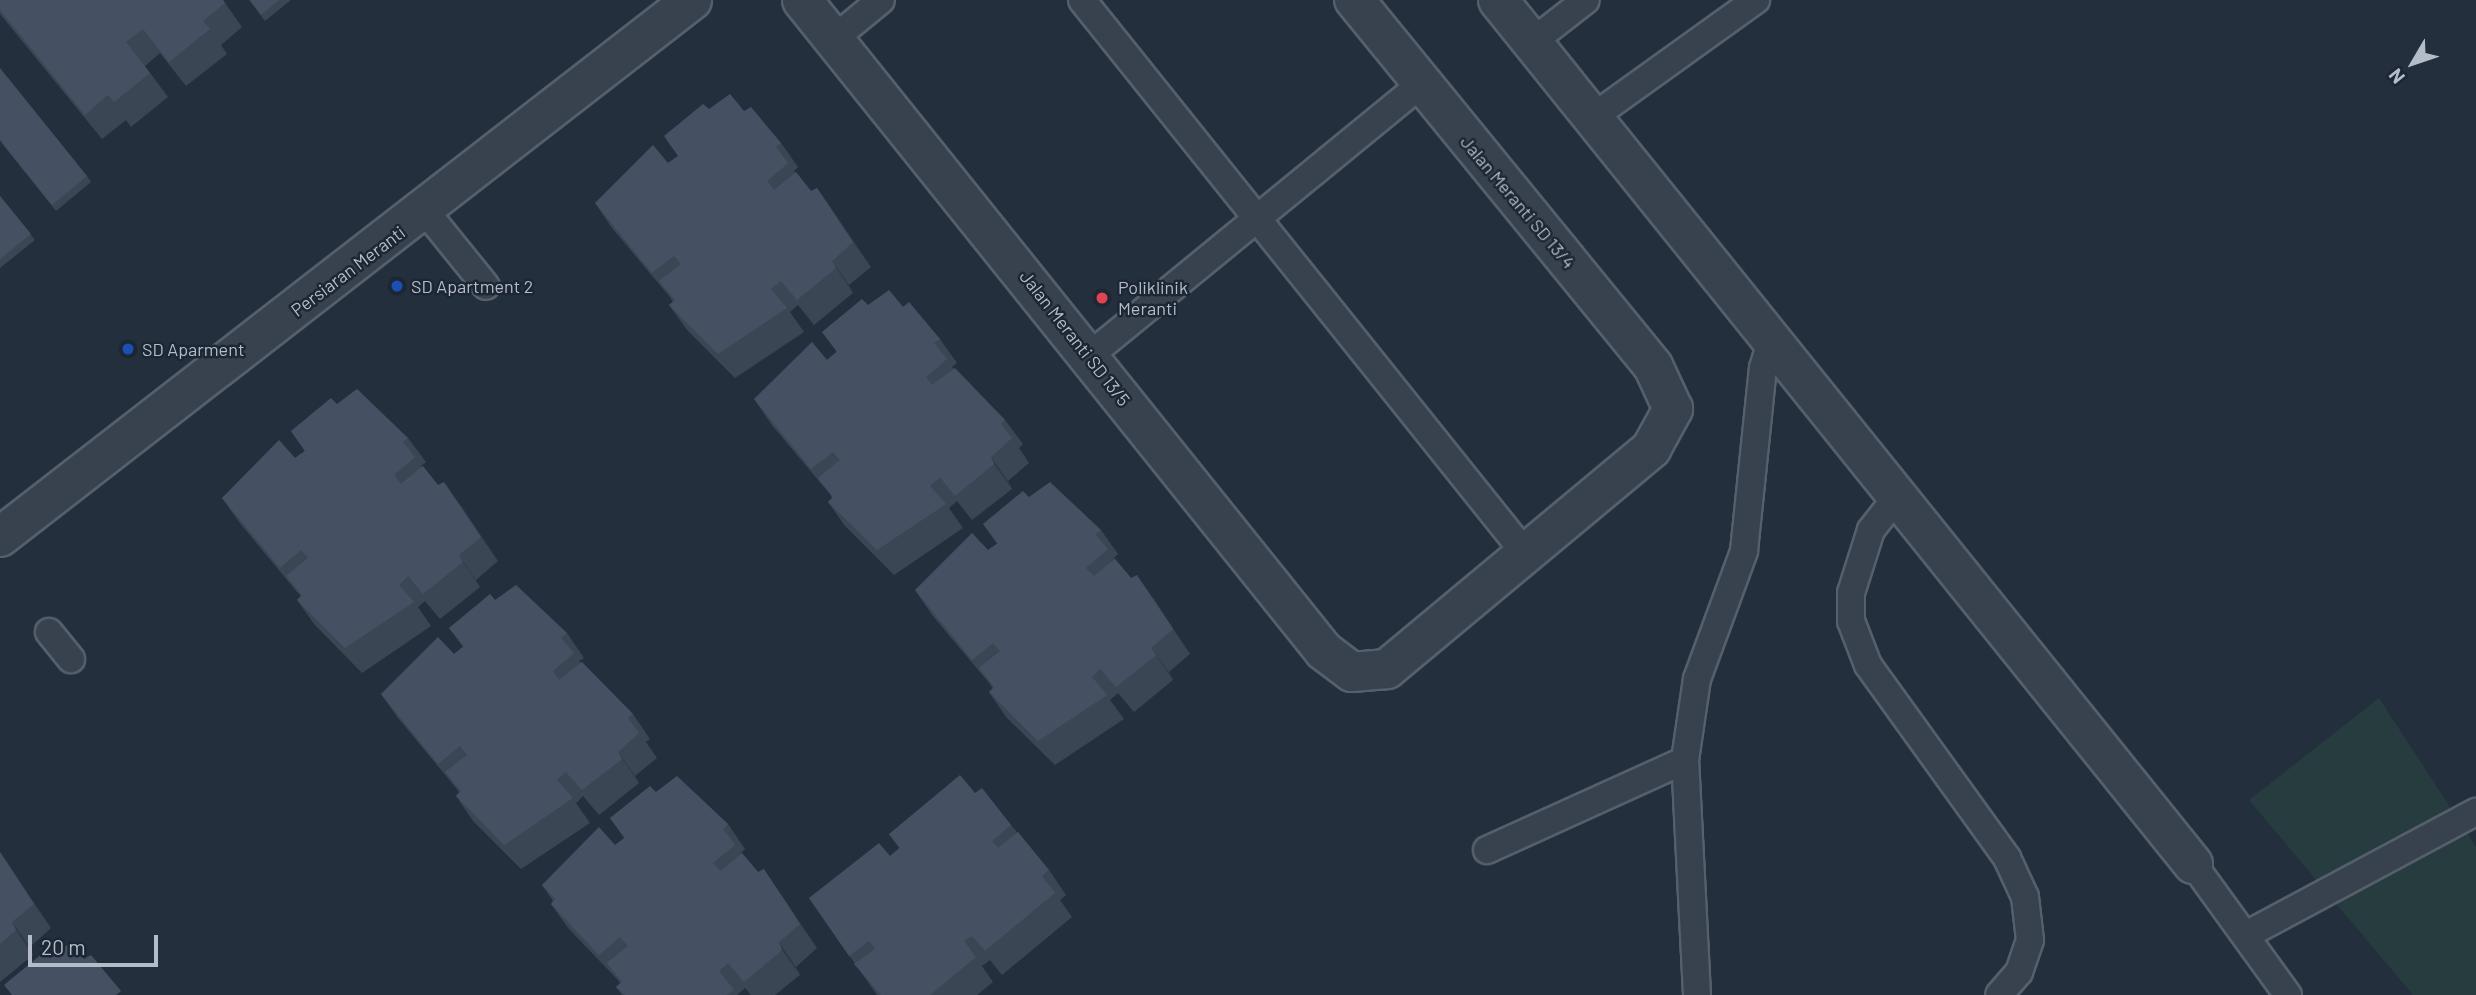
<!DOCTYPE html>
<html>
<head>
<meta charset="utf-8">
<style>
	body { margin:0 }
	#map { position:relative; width:2476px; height:995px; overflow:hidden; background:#242f3e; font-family:Barlow,sans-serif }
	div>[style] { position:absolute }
	.green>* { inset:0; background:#263c3f }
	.roads { filter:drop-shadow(2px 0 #565f6c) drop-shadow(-2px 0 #565f6c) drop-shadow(0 2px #565f6c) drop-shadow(0 -2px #565f6c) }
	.service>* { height:26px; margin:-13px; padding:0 13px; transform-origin:13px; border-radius:13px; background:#38414e }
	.minor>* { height:38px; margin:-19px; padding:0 19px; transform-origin:19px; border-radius:19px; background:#38414e }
	.tertiary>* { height:38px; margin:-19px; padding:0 19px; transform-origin:19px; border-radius:19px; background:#38414e }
	.wall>* { inset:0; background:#3b4654 }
	.shaded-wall>* { inset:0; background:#303945 }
	.building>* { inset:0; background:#455162 }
	.dots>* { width:19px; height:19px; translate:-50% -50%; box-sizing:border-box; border:4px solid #1d2633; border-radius:50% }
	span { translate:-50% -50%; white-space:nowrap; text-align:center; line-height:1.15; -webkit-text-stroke:5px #1d2633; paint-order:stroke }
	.street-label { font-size:18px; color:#b4bcc9 }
	.poi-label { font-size:18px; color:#b4bcc9 }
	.left { translate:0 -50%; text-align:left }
	.north { position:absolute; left:2378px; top:28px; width:70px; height:70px; -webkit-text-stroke:5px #1d2633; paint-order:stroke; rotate:231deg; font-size:19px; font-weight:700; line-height:28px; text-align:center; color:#b4bcc9 }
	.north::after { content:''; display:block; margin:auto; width:24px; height:32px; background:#b4bcc9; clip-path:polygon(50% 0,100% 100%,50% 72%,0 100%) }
	.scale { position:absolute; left:28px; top:935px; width:130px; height:32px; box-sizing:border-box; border:4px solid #b4bcc9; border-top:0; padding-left:9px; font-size:21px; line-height:24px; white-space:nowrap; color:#b4bcc9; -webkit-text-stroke:5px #1d2633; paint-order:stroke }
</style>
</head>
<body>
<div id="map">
	<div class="green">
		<div style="clip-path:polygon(2379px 698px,2476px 847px,2476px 995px,2413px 995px,2249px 800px)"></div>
	</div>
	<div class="roads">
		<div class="service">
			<div style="left:1082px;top:0;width:709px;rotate:51.3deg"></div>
			<div style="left:836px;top:37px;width:58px;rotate:-39.4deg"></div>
			<div style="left:1532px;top:42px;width:68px;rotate:-37.9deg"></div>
			<div style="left:1593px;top:117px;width:201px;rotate:-35.7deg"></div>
			<div style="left:426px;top:212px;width:95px;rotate:51deg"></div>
			<div style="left:1089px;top:356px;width:429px;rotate:-39.3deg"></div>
			<div style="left:1900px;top:493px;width:47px;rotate:128.1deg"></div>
			<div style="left:1871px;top:530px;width:66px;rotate:107.6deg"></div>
			<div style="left:1851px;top:593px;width:28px;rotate:90deg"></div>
			<div style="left:1851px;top:621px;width:47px;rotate:68.9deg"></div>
			<div style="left:1868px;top:665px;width:238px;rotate:54.2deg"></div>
			<div style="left:2007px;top:858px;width:43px;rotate:65.2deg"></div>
			<div style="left:2025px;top:897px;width:43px;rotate:83.4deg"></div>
			<div style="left:2030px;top:940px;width:34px;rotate:109deg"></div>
			<div style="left:2019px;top:972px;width:30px;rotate:131deg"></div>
			<div style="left:49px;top:632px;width:35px;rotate:51deg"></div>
			<div style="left:1487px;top:850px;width:217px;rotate:-24.4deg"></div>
			<div style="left:2193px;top:864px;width:162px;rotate:54.1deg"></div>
			<div style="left:2248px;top:934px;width:259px;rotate:-28.2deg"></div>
			<div style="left:1697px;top:995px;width:235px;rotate:-92.9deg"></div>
			<div style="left:1685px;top:760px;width:82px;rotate:-81.6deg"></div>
			<div style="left:1697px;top:679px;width:136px;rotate:-69.8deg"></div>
			<div style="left:1744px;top:551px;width:184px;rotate:-84.1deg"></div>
			<div style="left:1763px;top:368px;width:34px;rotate:-73deg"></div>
		</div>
		<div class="minor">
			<div style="left:802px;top:0;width:834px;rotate:51.28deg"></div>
			<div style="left:1324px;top:651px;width:35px;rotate:37deg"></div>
			<div style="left:1352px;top:672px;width:35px;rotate:-5deg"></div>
			<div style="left:1387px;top:669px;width:344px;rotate:-39.8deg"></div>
			<div style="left:1651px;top:449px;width:46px;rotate:-61.2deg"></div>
			<div style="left:1673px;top:409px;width:47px;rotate:-114.9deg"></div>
			<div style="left:1653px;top:366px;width:473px;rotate:-129.2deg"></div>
			<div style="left:1498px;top:0;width:1109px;rotate:51.19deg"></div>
		</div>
		<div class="tertiary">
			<div style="left:0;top:537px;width:876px;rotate:-37.81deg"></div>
		</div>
	</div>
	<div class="wall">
		<div style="clip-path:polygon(0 0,223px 0,242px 27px,221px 45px,227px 54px,186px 86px,160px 53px,145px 66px,168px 97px,131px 127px,126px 120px,102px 139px,0 14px)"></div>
		<div style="clip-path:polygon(249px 0,291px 0,265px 21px)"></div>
		<div style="clip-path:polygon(709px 109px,744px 111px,781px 143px,798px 167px,794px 171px,795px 173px,811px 191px,817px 188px,871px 267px,849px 285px,853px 293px,814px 325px,798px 305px,790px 312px,804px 332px,735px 378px,687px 330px,669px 305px,673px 302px,670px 297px,612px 228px,595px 203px,668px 163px,678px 156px)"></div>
		<div style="clip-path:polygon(0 141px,87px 176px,91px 182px,56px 211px)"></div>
		<div style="clip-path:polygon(0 196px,35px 240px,0 268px)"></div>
		<div style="clip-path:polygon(868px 305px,903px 307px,940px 339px,957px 363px,952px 367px,1005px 420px,1023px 444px,1019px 448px,1029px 463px,1008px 481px,1012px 489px,972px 520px,957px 501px,949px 508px,963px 528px,894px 575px,845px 526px,828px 502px,832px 498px,829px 493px,771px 424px,754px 399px,827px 360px,836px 352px)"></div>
		<div style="clip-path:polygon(337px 404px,408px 438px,426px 462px,421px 466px,422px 467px,438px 485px,462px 507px,498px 561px,476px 580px,480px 587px,440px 619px,425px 601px,418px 607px,431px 626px,362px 673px,314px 624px,297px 600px,301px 596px,297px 592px,239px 522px,222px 498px,295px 458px,305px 451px,291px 431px)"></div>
		<div style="clip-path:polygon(1029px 497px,1101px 530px,1118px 554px,1114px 558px,1115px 559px,1131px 578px,1154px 599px,1190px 654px,1169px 672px,1173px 680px,1134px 712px,1118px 693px,1110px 700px,1124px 719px,1055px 765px,1006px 717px,989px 692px,993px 689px,990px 684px,932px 615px,915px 590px,988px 550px,997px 544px,983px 524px)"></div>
		<div style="clip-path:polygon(495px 600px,567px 633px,584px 658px,579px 661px,581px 663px,633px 714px,650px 739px,646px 742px,657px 758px,635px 776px,639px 783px,599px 815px,583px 796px,576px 803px,590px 823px,521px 869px,473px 821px,456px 796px,459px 792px,456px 788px,398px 718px,381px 694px,454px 654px,463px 647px,449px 628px)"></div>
		<div style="clip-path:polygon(656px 792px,728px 824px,745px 849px,741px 853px,742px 854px,758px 872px,781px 894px,817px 948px,796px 967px,800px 975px,775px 995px,751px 995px,745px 988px,737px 995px,622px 995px,616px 987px,620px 983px,617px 979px,568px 928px,551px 904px,553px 901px,542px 885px,615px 845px,624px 838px,610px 818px)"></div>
		<div style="clip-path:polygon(975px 793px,1011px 825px,1049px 870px,1066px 895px,1060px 900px,1072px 917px,1002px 975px,990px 960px,982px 966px,993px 982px,977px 995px,877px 995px,809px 898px,890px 856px,899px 848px,889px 834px)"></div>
		<div style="clip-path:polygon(0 852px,51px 928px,30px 947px,33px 955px,0 982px)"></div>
	</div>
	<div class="shaded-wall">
		<div style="clip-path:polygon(817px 188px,834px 212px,871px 267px,853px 242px)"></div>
		<div style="clip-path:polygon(832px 261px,849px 285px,853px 293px,836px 268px)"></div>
		<div style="clip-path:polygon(991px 457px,1008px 481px,1012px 489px,994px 464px)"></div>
		<div style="clip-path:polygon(444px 482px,462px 507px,498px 561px,481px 537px)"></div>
		<div style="clip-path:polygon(459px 555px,476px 580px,480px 587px,463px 562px)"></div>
		<div style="clip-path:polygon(1137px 575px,1154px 599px,1190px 654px,1173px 629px)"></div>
		<div style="clip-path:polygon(1151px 648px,1169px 672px,1173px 680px,1156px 655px)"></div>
		<div style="clip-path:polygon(618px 752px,635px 776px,639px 783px,622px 759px)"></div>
		<div style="clip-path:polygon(0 852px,15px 874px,51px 928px,34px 904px)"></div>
		<div style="clip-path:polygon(764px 869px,781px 894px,817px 948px,800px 924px)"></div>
		<div style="clip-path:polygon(12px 922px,30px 947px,33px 955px,16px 930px)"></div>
		<div style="clip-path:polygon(779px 942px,796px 967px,800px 975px,782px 950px)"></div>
	</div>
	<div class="building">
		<div style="clip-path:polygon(0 0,223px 0,225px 3px,203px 21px,210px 29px,169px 62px,143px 29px,126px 42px,150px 73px,114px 102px,108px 95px,85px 115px,0 10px)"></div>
		<div style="clip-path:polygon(250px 0,279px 0,261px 15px)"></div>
		<div style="clip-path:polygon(0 68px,87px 176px,52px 205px,0 140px)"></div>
		<div style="clip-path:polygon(730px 94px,744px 111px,751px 107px,781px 143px,776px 147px,788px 163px,767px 181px,774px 190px,796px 172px,811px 191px,817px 188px,853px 242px,832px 261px,836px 268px,797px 300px,781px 281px,771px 289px,787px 308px,718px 354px,669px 305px,675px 300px,659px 281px,681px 264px,674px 256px,652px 273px,595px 203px,653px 145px,668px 163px,678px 156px,664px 136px,703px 104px,709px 109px)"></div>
		<div style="clip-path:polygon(0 196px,31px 234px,0 259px)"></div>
		<div style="clip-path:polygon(889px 290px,903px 307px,909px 302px,940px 339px,934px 343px,947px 359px,926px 377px,932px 385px,955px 368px,1005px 420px,1001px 424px,1012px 438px,991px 457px,994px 464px,955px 496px,940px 477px,930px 486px,946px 504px,877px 550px,828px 502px,833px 497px,818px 478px,840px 460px,833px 452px,811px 469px,754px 399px,812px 342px,827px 360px,837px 352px,822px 332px,862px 299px,868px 305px)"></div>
		<div style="clip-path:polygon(357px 389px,408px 438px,403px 442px,415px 457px,394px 475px,401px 484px,423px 466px,438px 485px,444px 482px,481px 537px,459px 555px,463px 562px,423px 594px,408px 576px,399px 585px,414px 602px,345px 648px,297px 600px,302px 595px,286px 576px,308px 558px,301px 550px,280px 568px,222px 498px,279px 440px,295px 458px,305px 451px,291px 431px,331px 398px,337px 404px)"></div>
		<div style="clip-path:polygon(1050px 482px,1101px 530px,1095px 534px,1108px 549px,1086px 568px,1094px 576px,1115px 559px,1131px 578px,1137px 575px,1173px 629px,1151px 648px,1156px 655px,1116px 687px,1100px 669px,1092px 677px,1107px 695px,1038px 741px,989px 692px,994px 687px,979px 668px,1000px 651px,993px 643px,972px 660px,915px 590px,972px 533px,988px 550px,998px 543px,983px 524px,1023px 491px,1029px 497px)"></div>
		<div style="clip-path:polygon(516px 585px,567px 633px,561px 638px,574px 653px,553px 671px,559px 680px,582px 662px,633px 714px,628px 718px,639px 733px,618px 752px,622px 759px,582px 790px,566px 772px,557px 780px,573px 798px,504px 845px,456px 796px,461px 791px,445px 772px,467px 755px,460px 746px,438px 764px,381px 694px,438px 637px,454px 654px,464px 646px,449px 628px,490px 594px,495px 600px)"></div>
		<div style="clip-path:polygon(960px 775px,975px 793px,982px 788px,1011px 825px,992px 841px,998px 848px,1018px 832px,1049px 870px,1042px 876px,1055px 893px,985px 951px,972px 936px,964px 941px,976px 957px,930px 995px,881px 995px,854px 964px,875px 949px,869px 941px,849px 956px,809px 898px,879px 843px,890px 856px,900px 848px,889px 834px)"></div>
		<div style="clip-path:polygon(677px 776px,728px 824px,723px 829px,735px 845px,713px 863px,721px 871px,742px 853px,758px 872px,764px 869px,800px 924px,779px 942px,782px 950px,744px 982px,728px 963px,719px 971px,734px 990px,726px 995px,625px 995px,616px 987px,622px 982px,607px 963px,628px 946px,620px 937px,599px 955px,551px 904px,555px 899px,542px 885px,599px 827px,615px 845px,625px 838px,610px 818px,650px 786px,656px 792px)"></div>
		<div style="clip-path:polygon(0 852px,34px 904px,12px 922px,16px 930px,0 944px)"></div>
		<div style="clip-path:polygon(71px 942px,84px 959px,91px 955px,121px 991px,116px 995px,12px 995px,4px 985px,44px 952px,50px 958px)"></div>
	</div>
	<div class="dots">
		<div style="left:397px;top:286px;background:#1a4fb4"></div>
		<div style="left:1102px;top:298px;background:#e0444e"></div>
		<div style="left:128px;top:349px;background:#1a4fb4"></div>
	</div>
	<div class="street-label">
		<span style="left:1518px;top:202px;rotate:50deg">Jalan Meranti SD 13/4</span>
		<span style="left:348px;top:271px;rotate:-37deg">Persiaran Meranti</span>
		<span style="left:1075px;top:338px;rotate:52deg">Jalan Meranti SD 13/5</span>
	</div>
	<div class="poi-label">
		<span class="left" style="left:411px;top:286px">SD Apartment 2</span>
		<span class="left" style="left:1118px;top:298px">Poliklinik<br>Meranti</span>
		<span class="left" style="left:142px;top:349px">SD Aparment</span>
	</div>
	<div class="north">N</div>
	<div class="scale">20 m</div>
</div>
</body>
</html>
